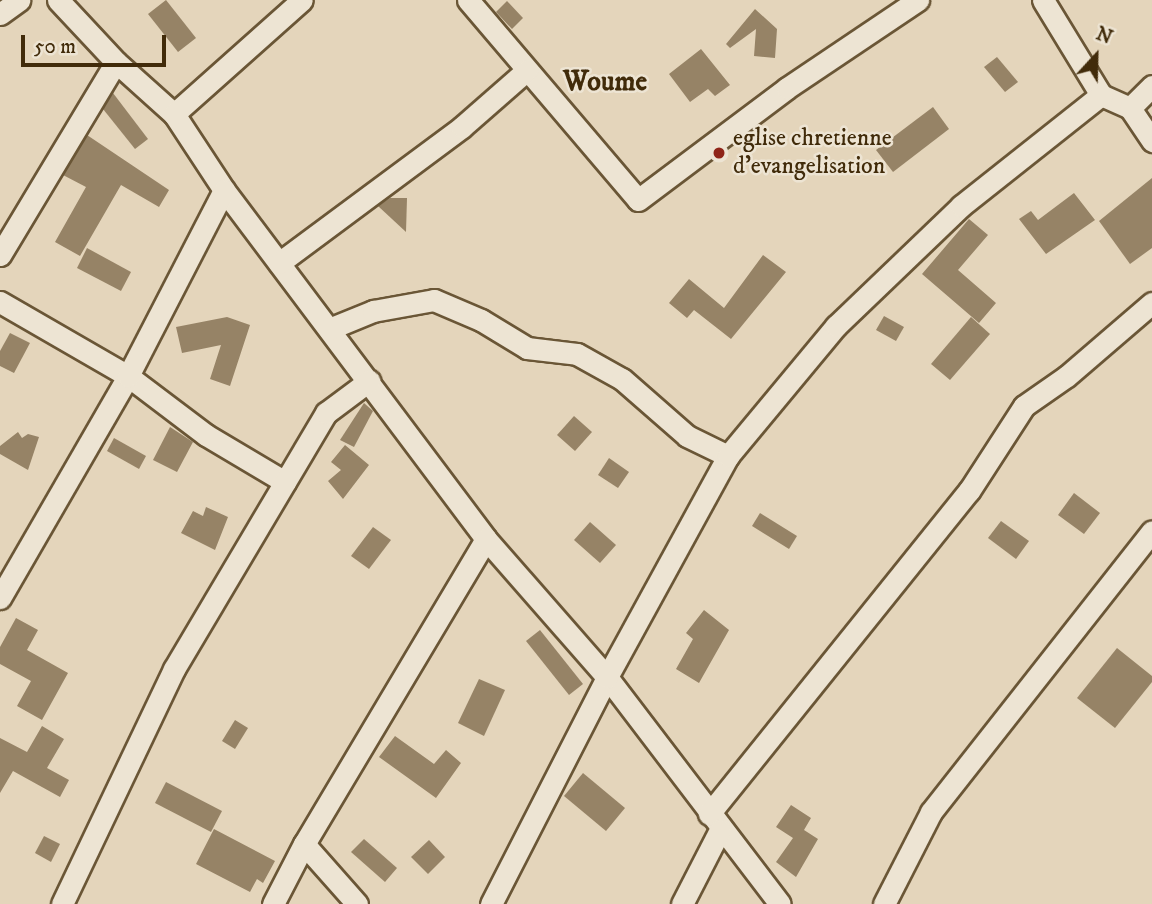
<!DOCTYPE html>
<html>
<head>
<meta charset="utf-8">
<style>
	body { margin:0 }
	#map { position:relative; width:1152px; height:904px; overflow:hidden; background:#e4d5bb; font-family:"IM FELL DW Pica",serif }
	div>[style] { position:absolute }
	.building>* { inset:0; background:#968366 }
	.roads { filter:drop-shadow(2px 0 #6a5636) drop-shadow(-2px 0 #6a5636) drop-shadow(0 2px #6a5636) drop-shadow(0 -2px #6a5636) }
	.street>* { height:21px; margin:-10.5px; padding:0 10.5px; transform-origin:10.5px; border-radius:10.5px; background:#ede4d3 }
	.dots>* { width:19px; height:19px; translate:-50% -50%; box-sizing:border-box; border:4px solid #ede4d3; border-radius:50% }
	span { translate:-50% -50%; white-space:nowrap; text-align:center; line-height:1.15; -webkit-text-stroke:5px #ede4d3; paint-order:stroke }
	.poi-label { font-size:24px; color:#412b0a }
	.left { translate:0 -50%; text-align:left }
	.quarter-label { font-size:28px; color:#412b0a; font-weight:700 }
	.north { position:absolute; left:1061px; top:21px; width:70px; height:70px; -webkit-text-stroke:5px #ede4d3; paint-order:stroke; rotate:22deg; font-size:19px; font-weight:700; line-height:28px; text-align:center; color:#412b0a }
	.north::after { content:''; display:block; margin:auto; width:24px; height:32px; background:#412b0a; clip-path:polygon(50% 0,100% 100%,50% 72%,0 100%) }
	.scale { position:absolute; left:21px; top:35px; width:145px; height:32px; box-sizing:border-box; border:4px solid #412b0a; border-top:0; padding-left:9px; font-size:21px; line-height:24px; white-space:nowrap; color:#412b0a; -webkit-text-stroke:5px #ede4d3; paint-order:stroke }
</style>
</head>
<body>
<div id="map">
	<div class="building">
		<div style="clip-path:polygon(166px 0,196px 38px,178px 52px,148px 14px)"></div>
		<div style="clip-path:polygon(507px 1px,523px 18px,512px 29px,496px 12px)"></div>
		<div style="clip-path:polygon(755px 9px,777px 29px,775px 58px,754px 56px,756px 29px,730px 48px,726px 44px)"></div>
		<div style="clip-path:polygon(701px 49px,730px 85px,715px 96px,708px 89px,690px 102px,669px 74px)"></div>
		<div style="clip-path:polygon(997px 57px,1018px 82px,1005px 92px,984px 67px)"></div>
		<div style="clip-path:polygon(113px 93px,148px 139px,135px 149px,103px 109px)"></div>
		<div style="clip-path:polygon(933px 107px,949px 129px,893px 172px,876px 150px)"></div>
		<div style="clip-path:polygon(87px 135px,169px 190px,159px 207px,121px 185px,80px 256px,55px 242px,86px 187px,63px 175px)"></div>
		<div style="clip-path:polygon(1152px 178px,1152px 248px,1130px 264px,1099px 221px)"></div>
		<div style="clip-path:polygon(1074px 193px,1095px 220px,1046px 254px,1019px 219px,1031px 211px,1038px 220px)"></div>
		<div style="clip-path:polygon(390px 198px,407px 198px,406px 232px,378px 206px)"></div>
		<div style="clip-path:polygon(969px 219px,988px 235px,958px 270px,996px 303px,979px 323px,922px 274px)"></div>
		<div style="clip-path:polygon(87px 248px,131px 272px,121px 291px,77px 268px)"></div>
		<div style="clip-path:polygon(763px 255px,786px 272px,731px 339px,694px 310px,687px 318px,669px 303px,689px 279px,724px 308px)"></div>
		<div style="clip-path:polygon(884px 316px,904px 327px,896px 341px,876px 330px)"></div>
		<div style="clip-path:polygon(227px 317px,250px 325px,230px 386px,210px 379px,221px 345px,182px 353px,176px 327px)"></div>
		<div style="clip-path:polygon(971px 317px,990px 334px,950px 380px,931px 364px)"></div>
		<div style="clip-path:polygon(10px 333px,30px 343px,14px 373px,0 366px,0 351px)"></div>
		<div style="clip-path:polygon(364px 403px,373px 411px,354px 447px,340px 440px)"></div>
		<div style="clip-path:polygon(574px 416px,592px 432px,575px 451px,557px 435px)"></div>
		<div style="clip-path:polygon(170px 427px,193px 442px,177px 472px,153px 460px)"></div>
		<div style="clip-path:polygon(18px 432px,22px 438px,28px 434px,39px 437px,28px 470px,0 454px,0 446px)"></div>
		<div style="clip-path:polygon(114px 438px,146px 456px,139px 469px,107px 451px)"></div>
		<div style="clip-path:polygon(345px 445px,369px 465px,343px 499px,328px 481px,341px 470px,331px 462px)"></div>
		<div style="clip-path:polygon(609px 458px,629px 472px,618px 488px,598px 475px)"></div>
		<div style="clip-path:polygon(1074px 493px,1100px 513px,1084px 534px,1058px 515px)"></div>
		<div style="clip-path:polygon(206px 507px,228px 517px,215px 550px,181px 533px,193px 511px,203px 516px)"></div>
		<div style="clip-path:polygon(760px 513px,797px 536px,789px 549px,752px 526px)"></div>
		<div style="clip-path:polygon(1001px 521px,1029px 541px,1016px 559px,988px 538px)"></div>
		<div style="clip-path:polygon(590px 522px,616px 545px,600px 563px,574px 540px)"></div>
		<div style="clip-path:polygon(373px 527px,391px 540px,369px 569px,351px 556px)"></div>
		<div style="clip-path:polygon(704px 610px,729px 630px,699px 683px,676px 669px,693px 639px,686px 633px)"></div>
		<div style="clip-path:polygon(16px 618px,38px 630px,27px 650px,68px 673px,42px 720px,17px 706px,31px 681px,0 664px,0 647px)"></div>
		<div style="clip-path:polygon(540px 630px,583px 684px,569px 695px,526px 641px)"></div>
		<div style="clip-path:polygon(1117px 648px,1152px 676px,1152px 682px,1115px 728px,1077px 698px)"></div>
		<div style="clip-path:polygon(479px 679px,505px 690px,484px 736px,458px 723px)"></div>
		<div style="clip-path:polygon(235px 720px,248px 728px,235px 749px,222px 741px)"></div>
		<div style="clip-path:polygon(42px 726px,64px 739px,47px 768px,69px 780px,60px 797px,13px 771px,0 793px,0 738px,27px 752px)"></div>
		<div style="clip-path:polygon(395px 736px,434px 764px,446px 750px,461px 763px,436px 798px,379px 757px)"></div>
		<div style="clip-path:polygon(583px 773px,625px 808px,606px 831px,564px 796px)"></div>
		<div style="clip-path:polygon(166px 782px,222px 811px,211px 832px,155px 803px)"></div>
		<div style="clip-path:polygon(791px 805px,811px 818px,804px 830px,818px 839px,796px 877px,776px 862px,793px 838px,776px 827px)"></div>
		<div style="clip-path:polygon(214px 829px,275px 861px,263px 883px,257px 879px,250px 892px,196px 864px)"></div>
		<div style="clip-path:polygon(44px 836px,60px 844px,51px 862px,35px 853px)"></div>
		<div style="clip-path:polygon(364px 839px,397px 868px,385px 882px,351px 852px)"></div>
		<div style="clip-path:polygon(429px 840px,445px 857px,428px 874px,411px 857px)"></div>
	</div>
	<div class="roads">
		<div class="street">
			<div style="left:58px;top:0;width:85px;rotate:46.9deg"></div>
			<div style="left:116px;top:62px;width:78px;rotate:41.9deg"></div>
			<div style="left:174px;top:114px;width:91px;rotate:56.7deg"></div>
			<div style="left:224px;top:190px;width:436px;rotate:53.1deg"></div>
			<div style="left:486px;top:539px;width:355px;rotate:120.8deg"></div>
			<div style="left:304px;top:844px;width:80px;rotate:48.5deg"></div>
			<div style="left:468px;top:0;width:262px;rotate:49.6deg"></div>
			<div style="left:638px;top:200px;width:186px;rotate:-36.9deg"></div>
			<div style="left:787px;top:88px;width:158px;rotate:-33.9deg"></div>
			<div style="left:1043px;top:0;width:111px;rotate:58.6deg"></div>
			<div style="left:1101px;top:95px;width:32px;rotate:24deg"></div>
			<div style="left:1130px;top:108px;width:40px;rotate:56deg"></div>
			<div style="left:0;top:14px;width:24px;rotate:-36deg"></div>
			<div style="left:1130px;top:108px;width:31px;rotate:-45deg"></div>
			<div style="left:174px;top:114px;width:171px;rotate:-41.7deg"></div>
			<div style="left:0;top:255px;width:225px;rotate:-59deg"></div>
			<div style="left:279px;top:263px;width:228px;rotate:-36.6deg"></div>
			<div style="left:462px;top:127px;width:86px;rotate:-41.2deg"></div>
			<div style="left:0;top:302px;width:148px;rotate:30deg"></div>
			<div style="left:128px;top:376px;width:98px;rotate:37.1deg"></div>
			<div style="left:206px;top:435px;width:92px;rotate:30.7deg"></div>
			<div style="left:329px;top:329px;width:48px;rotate:-22.2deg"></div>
			<div style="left:373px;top:311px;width:62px;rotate:-10.2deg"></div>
			<div style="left:434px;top:300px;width:51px;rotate:23.1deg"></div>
			<div style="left:481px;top:320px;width:54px;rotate:31.3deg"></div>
			<div style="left:527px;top:348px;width:50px;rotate:6.8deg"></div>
			<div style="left:577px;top:354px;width:51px;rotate:29.1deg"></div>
			<div style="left:622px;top:379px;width:86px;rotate:41.2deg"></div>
			<div style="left:687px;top:436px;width:46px;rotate:26deg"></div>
			<div style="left:486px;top:539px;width:184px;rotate:48.8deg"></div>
			<div style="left:607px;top:677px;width:285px;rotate:52.7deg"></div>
			<div style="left:0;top:598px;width:256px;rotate:-60deg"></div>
			<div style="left:128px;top:376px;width:209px;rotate:-62.7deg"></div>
			<div style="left:709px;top:814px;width:415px;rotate:-51.2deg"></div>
			<div style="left:969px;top:491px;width:101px;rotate:-57.1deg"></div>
			<div style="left:1024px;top:406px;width:52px;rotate:-34.9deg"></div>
			<div style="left:1067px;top:376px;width:112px;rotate:-40.7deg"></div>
			<div style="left:62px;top:904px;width:260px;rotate:-64.5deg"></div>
			<div style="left:174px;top:669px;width:298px;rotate:-59.3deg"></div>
			<div style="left:326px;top:413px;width:54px;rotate:-36.7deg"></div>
			<div style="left:273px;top:904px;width:68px;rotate:-62.7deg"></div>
			<div style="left:491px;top:904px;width:255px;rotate:-62.9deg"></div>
			<div style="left:607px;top:677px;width:252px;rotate:-61.3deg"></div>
			<div style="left:728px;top:456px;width:169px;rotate:-50.3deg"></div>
			<div style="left:836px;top:326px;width:173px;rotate:-43.8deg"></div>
			<div style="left:961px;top:206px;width:179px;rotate:-38.4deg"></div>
			<div style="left:682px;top:904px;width:83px;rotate:-62.8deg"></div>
			<div style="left:884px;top:904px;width:103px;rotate:-62.9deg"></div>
			<div style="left:931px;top:812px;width:357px;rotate:-51.8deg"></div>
		</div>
	</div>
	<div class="dots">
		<div style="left:719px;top:153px;background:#8f2418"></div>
	</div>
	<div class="poi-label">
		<span class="left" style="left:733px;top:153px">eglise chretienne<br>d'evangelisation</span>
	</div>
	<div class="quarter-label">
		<span style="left:605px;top:82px">Woume</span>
	</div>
	<div class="north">N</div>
	<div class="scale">50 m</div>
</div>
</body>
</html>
